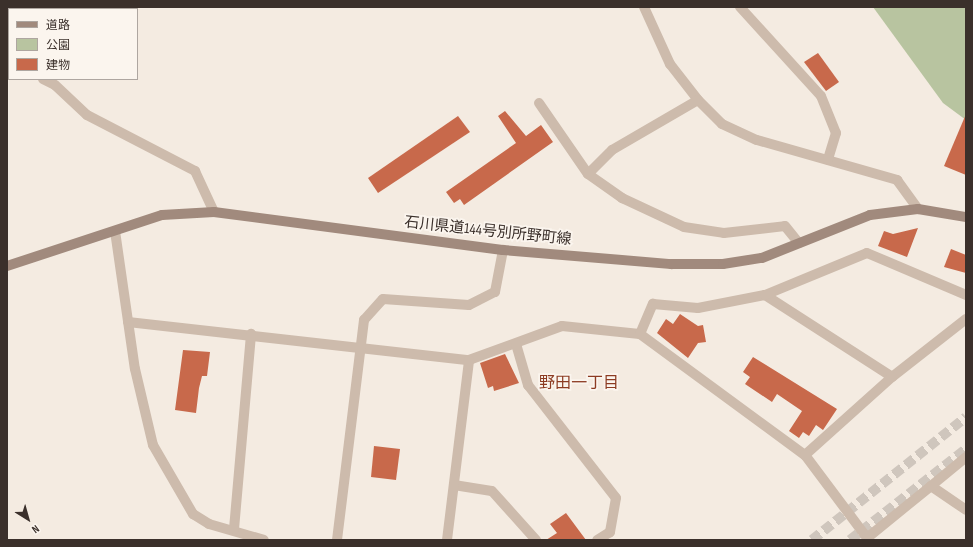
<!DOCTYPE html>
<html>
<head>
<meta charset="utf-8">
<style>
	body { margin:0 }
	#map { position:relative; width:973px; height:547px; overflow:hidden; background:#f4ebe1; font-family:"Sofia Sans Condensed","Noto Sans JP",sans-serif }
	div>[style] { position:absolute }
	.green>* { inset:0; background:#b8c4a0 }
	.building>* { inset:0; background:#c8694b }
	.primary-tunnel>* { height:10px; margin-top:-5px; transform-origin:0; background:repeating-linear-gradient(90deg,#cfc6bd 0 10px,transparent 0 15px) }
	.street>* { height:10px; margin:-5px; padding:0 5px; transform-origin:5px; border-radius:5px; background:#cdbbac }
	.secondary>* { height:10px; margin:-5px; padding:0 5px; transform-origin:5px; border-radius:5px; background:#a18a7d }
	span { translate:-50% -50%; white-space:nowrap; text-align:center; line-height:1.15; -webkit-text-stroke:3.5px #fbf5ee; paint-order:stroke }
	.street-label { font-size:15px; color:#3b302b }
	.neighbourhood-label { font-size:16px; color:#8c3b22 }
	.frame { position:absolute; inset:0; border:8px solid #3b302b; pointer-events:none }
	.legend { position:absolute; left:8px; top:8px; width:130px; height:72px; box-sizing:border-box; background:#fbf5ee; border:1px solid #aea6a0; margin:0; padding:5px 7px; list-style:none; font-size:12px; color:#3b302b }
	.legend li { display:flex; align-items:center; gap:8px; height:20px }
	.legend b { width:20px; border:1px solid #aea6a0 }
	.north { position:absolute; left:8px; top:499px; width:40px; height:40px; -webkit-text-stroke:3px #fbf5ee; paint-order:stroke; rotate:143deg; font-size:11px; font-weight:700; line-height:16px; text-align:center; color:#3b302b }
	.north::after { content:''; display:block; margin:auto; width:14px; height:18px; background:#3b302b; clip-path:polygon(50% 0,100% 100%,50% 72%,0 100%) }
</style>
</head>
<body>
<div id="map">
	<div class="green">
		<div style="clip-path:polygon(873px 7px,966px 7px,966px 120px,943px 103px)"></div>
	</div>
	<div class="building">
		<div style="clip-path:polygon(818px 53px,839px 82px,826px 91px,804px 62px)"></div>
		<div style="clip-path:polygon(505px 111px,526px 136px,541px 125px,553px 142px,464px 205px,460px 199px,454px 203px,446px 192px,516px 143px,498px 116px)"></div>
		<div style="clip-path:polygon(966px 114px,966px 175px,944px 166px)"></div>
		<div style="clip-path:polygon(458px 116px,470px 132px,378px 193px,368px 178px)"></div>
		<div style="clip-path:polygon(918px 228px,907px 257px,878px 246px,884px 231px,893px 234px)"></div>
		<div style="clip-path:polygon(951px 249px,966px 255px,966px 273px,944px 267px)"></div>
		<div style="clip-path:polygon(680px 314px,698px 326px,703px 325px,706px 342px,698px 343px,688px 358px,657px 333px,666px 319px,673px 324px)"></div>
		<div style="clip-path:polygon(183px 350px,210px 352px,207px 376px,202px 376px,199px 388px,196px 413px,175px 410px)"></div>
		<div style="clip-path:polygon(505px 354px,519px 383px,494px 391px,493px 386px,488px 388px,480px 363px)"></div>
		<div style="clip-path:polygon(753px 357px,837px 409px,823px 430px,816px 425px,809px 436px,803px 432px,799px 438px,789px 431px,802px 411px,777px 394px,772px 402px,745px 384px,750px 377px,743px 372px)"></div>
		<div style="clip-path:polygon(374px 446px,400px 449px,396px 480px,371px 477px)"></div>
		<div style="clip-path:polygon(566px 513px,586px 540px,546px 540px,557px 533px,550px 524px)"></div>
	</div>
	<div class="primary-tunnel">
		<div style="left:812px;top:540px;width:197px;rotate:-38.6deg"></div>
		<div style="left:850px;top:540px;width:147px;rotate:-38.1deg"></div>
	</div>
	<div class="street">
		<div style="left:644px;top:7px;width:63px;rotate:65.5deg"></div>
		<div style="left:670px;top:64px;width:46px;rotate:52.1deg"></div>
		<div style="left:698px;top:100px;width:34px;rotate:45deg"></div>
		<div style="left:722px;top:124px;width:38px;rotate:25deg"></div>
		<div style="left:757px;top:140px;width:146px;rotate:15.9deg"></div>
		<div style="left:897px;top:180px;width:36px;rotate:54deg"></div>
		<div style="left:740px;top:7px;width:120px;rotate:47.7deg"></div>
		<div style="left:821px;top:96px;width:40px;rotate:68deg"></div>
		<div style="left:836px;top:133px;width:28px;rotate:107deg"></div>
		<div style="left:7px;top:75px;width:2px;rotate:-27deg"></div>
		<div style="left:43px;top:79px;width:13px;rotate:27deg"></div>
		<div style="left:55px;top:85px;width:44px;rotate:43.2deg"></div>
		<div style="left:87px;top:115px;width:122px;rotate:27.4deg"></div>
		<div style="left:195px;top:171px;width:45px;rotate:65.1deg"></div>
		<div style="left:539px;top:103px;width:86px;rotate:55.4deg"></div>
		<div style="left:588px;top:174px;width:34px;rotate:-45deg"></div>
		<div style="left:612px;top:150px;width:99px;rotate:-30.2deg"></div>
		<div style="left:588px;top:174px;width:42px;rotate:35.2deg"></div>
		<div style="left:622px;top:198px;width:68px;rotate:25.1deg"></div>
		<div style="left:684px;top:227px;width:40px;rotate:8.5deg"></div>
		<div style="left:724px;top:233px;width:61px;rotate:-6.5deg"></div>
		<div style="left:785px;top:226px;width:22px;rotate:51deg"></div>
		<div style="left:115px;top:231px;width:139px;rotate:81.8deg"></div>
		<div style="left:135px;top:369px;width:78px;rotate:76.7deg"></div>
		<div style="left:153px;top:445px;width:80px;rotate:59.9deg"></div>
		<div style="left:193px;top:514px;width:19px;rotate:32deg"></div>
		<div style="left:209px;top:524px;width:57px;rotate:16.2deg"></div>
		<div style="left:765px;top:295px;width:151px;rotate:32.8deg"></div>
		<div style="left:892px;top:377px;width:94px;rotate:-38.1deg"></div>
		<div style="left:128px;top:322px;width:343px;rotate:6.4deg"></div>
		<div style="left:469px;top:360px;width:99px;rotate:-20.1deg"></div>
		<div style="left:562px;top:326px;width:78px;rotate:5.9deg"></div>
		<div style="left:640px;top:334px;width:33px;rotate:-67deg"></div>
		<div style="left:653px;top:304px;width:45px;rotate:5.1deg"></div>
		<div style="left:698px;top:308px;width:68px;rotate:-11deg"></div>
		<div style="left:765px;top:295px;width:110px;rotate:-22.4deg"></div>
		<div style="left:867px;top:253px;width:108px;rotate:23deg"></div>
		<div style="left:640px;top:334px;width:205px;rotate:36.3deg"></div>
		<div style="left:805px;top:455px;width:117px;rotate:-41.9deg"></div>
		<div style="left:516px;top:344px;width:43px;rotate:73.7deg"></div>
		<div style="left:528px;top:385px;width:143px;rotate:52.1deg"></div>
		<div style="left:616px;top:498px;width:35px;rotate:100deg"></div>
		<div style="left:610px;top:532px;width:15px;rotate:148deg"></div>
		<div style="left:805px;top:455px;width:104px;rotate:53.2deg"></div>
		<div style="left:867px;top:538px;width:82px;rotate:-39.1deg"></div>
		<div style="left:931px;top:486px;width:42px;rotate:34.4deg"></div>
		<div style="left:454px;top:485px;width:38px;rotate:9deg"></div>
		<div style="left:492px;top:491px;width:66px;rotate:48.1deg"></div>
		<div style="left:931px;top:486px;width:45px;rotate:-39.6deg"></div>
		<div style="left:234px;top:529px;width:196px;rotate:-85deg"></div>
		<div style="left:337px;top:540px;width:222px;rotate:-83deg"></div>
		<div style="left:364px;top:320px;width:28px;rotate:-48deg"></div>
		<div style="left:383px;top:299px;width:86px;rotate:4deg"></div>
		<div style="left:469px;top:305px;width:29px;rotate:-27deg"></div>
		<div style="left:495px;top:292px;width:43px;rotate:-79.2deg"></div>
		<div style="left:447px;top:540px;width:181px;rotate:-83deg"></div>
	</div>
	<div class="secondary">
		<div style="left:7px;top:266px;width:163px;rotate:-18.2deg"></div>
		<div style="left:162px;top:215px;width:52px;rotate:-3.3deg"></div>
		<div style="left:214px;top:212px;width:291px;rotate:7.5deg"></div>
		<div style="left:503px;top:250px;width:169px;rotate:4.8deg"></div>
		<div style="left:671px;top:264px;width:52px"></div>
		<div style="left:723px;top:264px;width:39px;rotate:-9deg"></div>
		<div style="left:762px;top:258px;width:116px;rotate:-21.7deg"></div>
		<div style="left:870px;top:215px;width:48px;rotate:-7.1deg"></div>
		<div style="left:918px;top:209px;width:49px;rotate:9.5deg"></div>
	</div>
	<div class="street-label">
		<span style="left:488px;top:231px;rotate:6deg">石川県道144号別所野町線</span>
	</div>
	<div class="neighbourhood-label">
		<span style="left:579px;top:384px">野田一丁目</span>
	</div>
	<div class="frame"></div>
	<ul class="legend">
	<li><b style="height:5px;background:#a18a7d"></b>道路</li>
	<li><b style="height:11px;background:#b8c4a0"></b>公園</li>
	<li><b style="height:11px;background:#c8694b"></b>建物</li>
	</ul>
	<div class="north">N</div>
</div>
</body>
</html>
